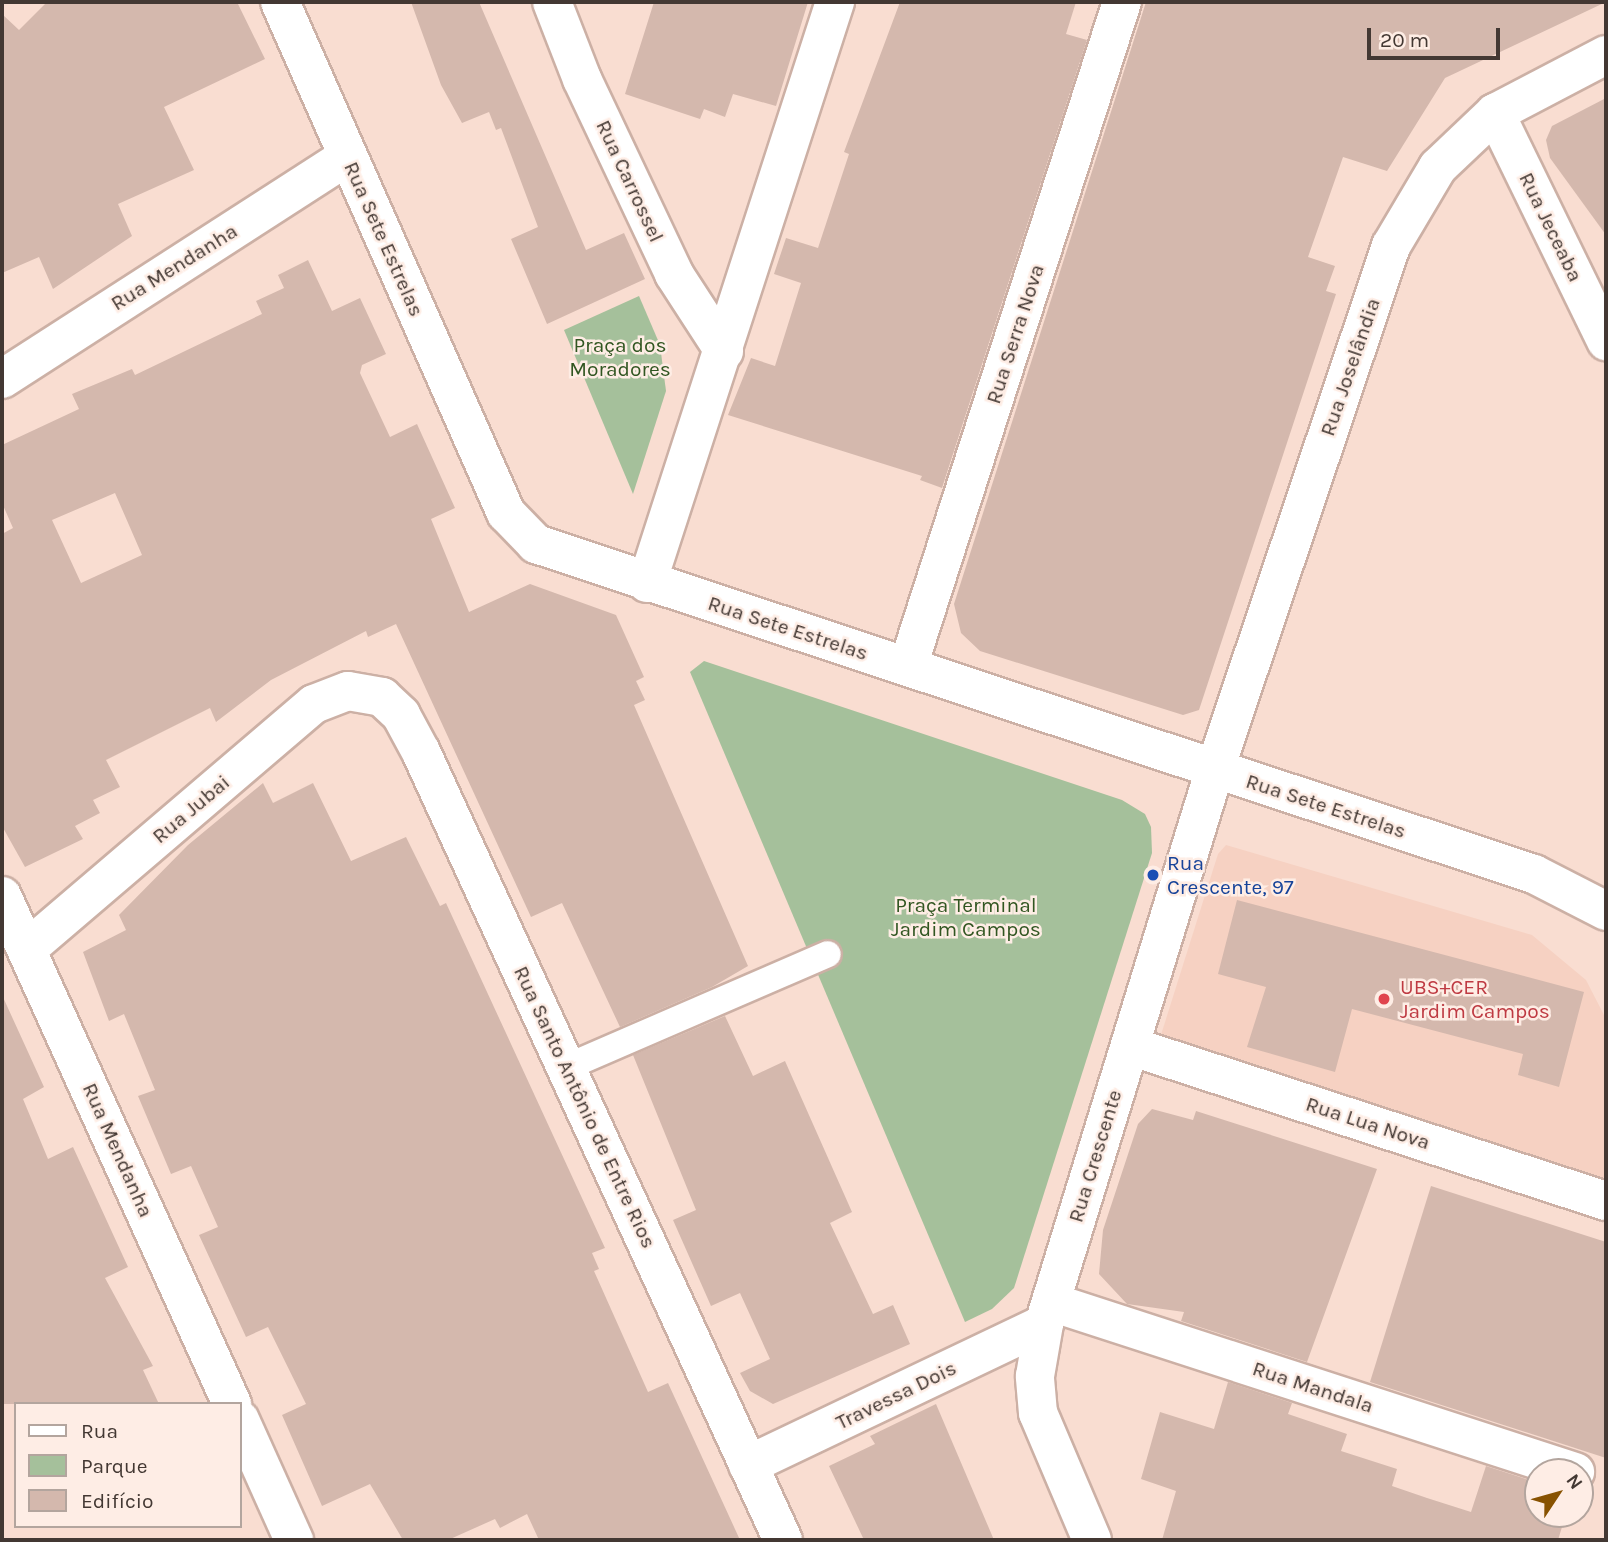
<!DOCTYPE html>
<html>
<head>
<meta charset="utf-8">
<style>
	body { margin:0 }
	#map { position:relative; width:1608px; height:1542px; overflow:hidden; background:#f9ddd1; font-family:Karla,sans-serif }
	div>[style] { position:absolute }
	.built>* { inset:0; background:#f6d1c2 }
	.green>* { inset:0; background:#a5c09b }
	.building>* { inset:0; background:#d4b8ad }
	.roads { filter:drop-shadow(2px 0 #ccb0a5) drop-shadow(-2px 0 #ccb0a5) drop-shadow(0 2px #ccb0a5) drop-shadow(0 -2px #ccb0a5) }
	.lane>* { height:26px; margin:-13px; padding:0 13px; transform-origin:13px; border-radius:13px; background:#fff }
	.street>* { height:38px; margin:-19px; padding:0 19px; transform-origin:19px; border-radius:19px; background:#fff }
	.secondary>* { height:38px; margin:-19px; padding:0 19px; transform-origin:19px; border-radius:19px; background:#fff }
	.dots>* { width:19px; height:19px; translate:-50% -50%; box-sizing:border-box; border:4px solid #feede5; border-radius:50% }
	span { translate:-50% -50%; white-space:nowrap; text-align:center; line-height:1.15; -webkit-text-stroke:5px #feede5; paint-order:stroke }
	.street-label { font-size:21px; color:#433833 }
	.park-label { font-size:21px; color:#315621 }
	.transit-label { font-size:21px; color:#164399 }
	.left { translate:0 -50%; text-align:left }
	.health-label { font-size:21px; color:#be3a42 }
	.frame { position:absolute; inset:0; border:4px solid #433833; pointer-events:none }
	.legend { position:absolute; left:14px; top:1402px; width:228px; height:126px; box-sizing:border-box; background:#feede5; border:2px solid #b3a59e; margin:0; padding:9px 12px; list-style:none; font-size:21px; color:#433833 }
	.legend li { display:flex; align-items:center; gap:14px; height:35px }
	.legend b { width:35px; border:2px solid #b3a59e }
	.north { position:absolute; left:1524px; top:1458px; width:70px; height:70px; box-sizing:border-box; background:#feede5; border:2px solid #b3a59e; border-radius:50%; rotate:54deg; font-size:19px; font-weight:700; line-height:28px; text-align:center; color:#433833 }
	.north::after { content:''; display:block; margin:auto; width:24px; height:32px; background:#885201; clip-path:polygon(50% 0,100% 100%,50% 72%,0 100%) }
	.scale { position:absolute; left:1367px; top:28px; width:133px; height:32px; box-sizing:border-box; border:4px solid #433833; border-top:0; padding-left:9px; font-size:21px; line-height:24px; white-space:nowrap; color:#433833; -webkit-text-stroke:5px #feede5; paint-order:stroke }
</style>
</head>
<body>
<div id="map">
	<div class="built">
		<div style="clip-path:polygon(1226px 845px,1532px 935px,1586px 980px,1606px 1019px,1606px 1183px,1160px 1038px,1218px 854px)"></div>
	</div>
	<div class="green">
		<div style="clip-path:polygon(639px 296px,660px 345px,666px 391px,633px 494px,564px 330px)"></div>
		<div style="clip-path:polygon(704px 661px,1122px 800px,1145px 814px,1151px 827px,1152px 853px,1014px 1288px,992px 1309px,965px 1322px,690px 672px)"></div>
	</div>
	<div class="building">
		<div style="clip-path:polygon(47px 2px,237px 2px,265px 59px,164px 107px,194px 170px,118px 204px,132px 236px,53px 289px,39px 257px,2px 273px,2px 14px,19px 30px)"></div>
		<div style="clip-path:polygon(411px 2px,479px 2px,586px 250px,624px 233px,645px 279px,547px 324px,511px 239px,538px 227px,501px 128px,496px 130px,489px 112px,462px 123px,441px 85px)"></div>
		<div style="clip-path:polygon(654px 2px,808px 2px,776px 106px,733px 94px,725px 117px,704px 109px,700px 119px,625px 94px)"></div>
		<div style="clip-path:polygon(900px 2px,1076px 2px,1066px 34px,1087px 40px,942px 488px,920px 480px,922px 476px,728px 415px,751px 358px,775px 366px,801px 283px,774px 274px,786px 238px,818px 248px,849px 154px,844px 152px)"></div>
		<div style="clip-path:polygon(1146px 2px,1606px 2px,1445px 78px,1387px 171px,1343px 157px,1308px 257px,1335px 266px,1326px 291px,1336px 294px,1199px 710px,1183px 715px,980px 651px,961px 633px,954px 604px)"></div>
		<div style="clip-path:polygon(1606px 98px,1606px 235px,1550px 158px,1546px 140px,1552px 126px)"></div>
		<div style="clip-path:polygon(evenodd,308px 260px,332px 311px,360px 298px,386px 354px,362px 365px,360px 373px,390px 437px,417px 424px,455px 508px,431px 519px,469px 612px,530px 584px,616px 615px,644px 677px,636px 681px,645px 700px,634px 705px,748px 966px,712px 987px,620px 1027px,562px 903px,531px 917px,396px 624px,368px 637px,366px 631px,271px 680px,216px 722px,210px 708px,106px 760px,120px 787px,93px 800px,100px 813px,75px 826px,83px 839px,25px 867px,2px 826px,2px 534px,13px 528px,2px 503px,2px 445px,79px 409px,72px 394px,132px 369px,135px 375px,262px 314px,256px 301px,284px 288px,278px 275px,308px 260px,115px 493px,142px 555px,81px 583px,52px 520px,115px 493px)"></div>
		<div style="clip-path:polygon(263px 783px,273px 803px,313px 783px,351px 861px,406px 837px,440px 906px,446px 903px,605px 1248px,592px 1253px,599px 1269px,594px 1271px,648px 1392px,668px 1383px,740px 1540px,539px 1540px,527px 1514px,500px 1528px,495px 1519px,448px 1540px,403px 1540px,370px 1484px,322px 1506px,282px 1415px,306px 1404px,268px 1327px,246px 1337px,199px 1235px,218px 1227px,191px 1166px,171px 1174px,138px 1096px,155px 1090px,124px 1014px,109px 1021px,83px 952px,126px 930px,119px 915px,188px 845px)"></div>
		<div style="clip-path:polygon(1237px 900px,1584px 992px,1559px 1087px,1518px 1075px,1523px 1054px,1352px 1009px,1335px 1072px,1247px 1047px,1266px 987px,1218px 974px)"></div>
		<div style="clip-path:polygon(2px 995px,44px 1087px,23px 1099px,48px 1159px,73px 1147px,128px 1267px,105px 1278px,153px 1366px,143px 1370px,159px 1404px,2px 1404px)"></div>
		<div style="clip-path:polygon(725px 1016px,753px 1076px,785px 1061px,852px 1212px,830px 1223px,873px 1314px,893px 1305px,910px 1344px,773px 1404px,750px 1391px,740px 1373px,770px 1359px,740px 1293px,711px 1306px,673px 1220px,696px 1210px,633px 1055px)"></div>
		<div style="clip-path:polygon(1152px 1109px,1193px 1120px,1196px 1111px,1377px 1169px,1307px 1362px,1181px 1321px,1184px 1312px,1127px 1304px,1099px 1274px,1103px 1230px,1138px 1124px)"></div>
		<div style="clip-path:polygon(1431px 1186px,1606px 1242px,1606px 1458px,1370px 1382px)"></div>
		<div style="clip-path:polygon(1228px 1382px,1292px 1403px,1288px 1414px,1347px 1434px,1341px 1451px,1397px 1469px,1392px 1486px,1427px 1498px,1471px 1512px,1486px 1466px,1538px 1483px,1538px 1514px,1566px 1514px,1558px 1540px,1162px 1540px,1176px 1491px,1141px 1479px,1160px 1412px,1214px 1429px)"></div>
		<div style="clip-path:polygon(936px 1404px,994px 1540px,864px 1540px,829px 1466px,875px 1444px,870px 1436px)"></div>
	</div>
	<div class="roads">
		<div class="lane">
			<div style="left:567px;top:1067px;width:284px;rotate:-23.4deg"></div>
		</div>
		<div class="street">
			<div style="left:552px;top:2px;width:83px;rotate:68.7deg"></div>
			<div style="left:582px;top:79px;width:216px;rotate:64.7deg"></div>
			<div style="left:674px;top:274px;width:92px;rotate:57deg"></div>
			<div style="left:1495px;top:113px;width:254px;rotate:64deg"></div>
			<div style="left:2px;top:379px;width:410px;rotate:-32.8deg"></div>
			<div style="left:647px;top:583px;width:611px;rotate:-72.07deg"></div>
			<div style="left:908px;top:666px;width:698px;rotate:-72.14deg"></div>
			<div style="left:2px;top:896px;width:558px;rotate:65.64deg"></div>
			<div style="left:27px;top:949px;width:377px;rotate:-40.5deg"></div>
			<div style="left:314px;top:704px;width:36px;rotate:-21deg"></div>
			<div style="left:348px;top:691px;width:35px;rotate:10deg"></div>
			<div style="left:382px;top:697px;width:26px;rotate:43deg"></div>
			<div style="left:401px;top:715px;width:42px;rotate:61.6deg"></div>
			<div style="left:421px;top:752px;width:867px;rotate:65.33deg"></div>
			<div style="left:1130px;top:1046px;width:501px;rotate:18.04deg"></div>
			<div style="left:1051px;top:1302px;width:551px;rotate:17.97deg"></div>
			<div style="left:240px;top:1420px;width:132px;rotate:65.8deg"></div>
			<div style="left:748px;top:1465px;width:328px;rotate:-25.5deg"></div>
			<div style="left:1092px;top:1540px;width:138px;rotate:-113deg"></div>
			<div style="left:1038px;top:1413px;width:37px;rotate:-95deg"></div>
			<div style="left:1035px;top:1376px;width:53px;rotate:-80.2deg"></div>
			<div style="left:1044px;top:1324px;width:581px;rotate:-72.88deg"></div>
			<div style="left:1215px;top:769px;width:552px;rotate:-71.4deg"></div>
			<div style="left:1391px;top:246px;width:92px;rotate:-59.3deg"></div>
			<div style="left:1438px;top:167px;width:79px;rotate:-43.5deg"></div>
			<div style="left:1495px;top:113px;width:125px;rotate:-27.6deg"></div>
		</div>
		<div class="secondary">
			<div style="left:280px;top:2px;width:559px;rotate:66.14deg"></div>
			<div style="left:506px;top:513px;width:43px;rotate:45.9deg"></div>
			<div style="left:536px;top:544px;width:1051px;rotate:18.3deg"></div>
			<div style="left:1534px;top:874px;width:81px;rotate:27.2deg"></div>
		</div>
	</div>
	<div class="dots">
		<div style="left:1153px;top:875px;background:#1a4fb4"></div>
		<div style="left:1384px;top:999px;background:#e0444e"></div>
	</div>
	<div class="street-label">
		<span style="left:630px;top:181px;rotate:65deg">Rua Carrossel</span>
		<span style="left:1551px;top:227px;rotate:64deg">Rua Jeceaba</span>
		<span style="left:384px;top:239px;rotate:66deg">Rua Sete Estrelas</span>
		<span style="left:174px;top:267px;rotate:-32deg">Rua Mendanha</span>
		<span style="left:1015px;top:334px;rotate:-72deg">Rua Serra Nova</span>
		<span style="left:1350px;top:367px;rotate:-71deg">Rua Joselândia</span>
		<span style="left:788px;top:628px;rotate:18deg">Rua Sete Estrelas</span>
		<span style="left:1326px;top:806px;rotate:18deg">Rua Sete Estrelas</span>
		<span style="left:191px;top:809px;rotate:-40deg">Rua Jubai</span>
		<span style="left:585px;top:1107px;rotate:65deg">Rua Santo Antônio de Entre Rios</span>
		<span style="left:1368px;top:1123px;rotate:18deg">Rua Lua Nova</span>
		<span style="left:118px;top:1150px;rotate:66deg">Rua Mendanha</span>
		<span style="left:1095px;top:1156px;rotate:-73deg">Rua Crescente</span>
		<span style="left:1313px;top:1387px;rotate:18deg">Rua Mandala</span>
		<span style="left:896px;top:1395px;rotate:-26deg">Travessa Dois</span>
	</div>
	<div class="park-label">
		<span style="left:620px;top:357px">Praça dos<br>Moradores</span>
		<span style="left:966px;top:917px">Praça Terminal<br>Jardim Campos</span>
	</div>
	<div class="transit-label">
		<span class="left" style="left:1167px;top:875px">Rua<br>Crescente, 97</span>
	</div>
	<div class="health-label">
		<span class="left" style="left:1400px;top:999px">UBS+CER<br>Jardim Campos</span>
	</div>
	<div class="frame"></div>
	<ul class="legend">
	<li><b style="height:9px;background:#fff"></b>Rua</li>
	<li><b style="height:19px;background:#a5c09b"></b>Parque</li>
	<li><b style="height:19px;background:#d4b8ad"></b>Edifício</li>
	</ul>
	<div class="north">N</div>
	<div class="scale">20 m</div>
</div>
</body>
</html>
